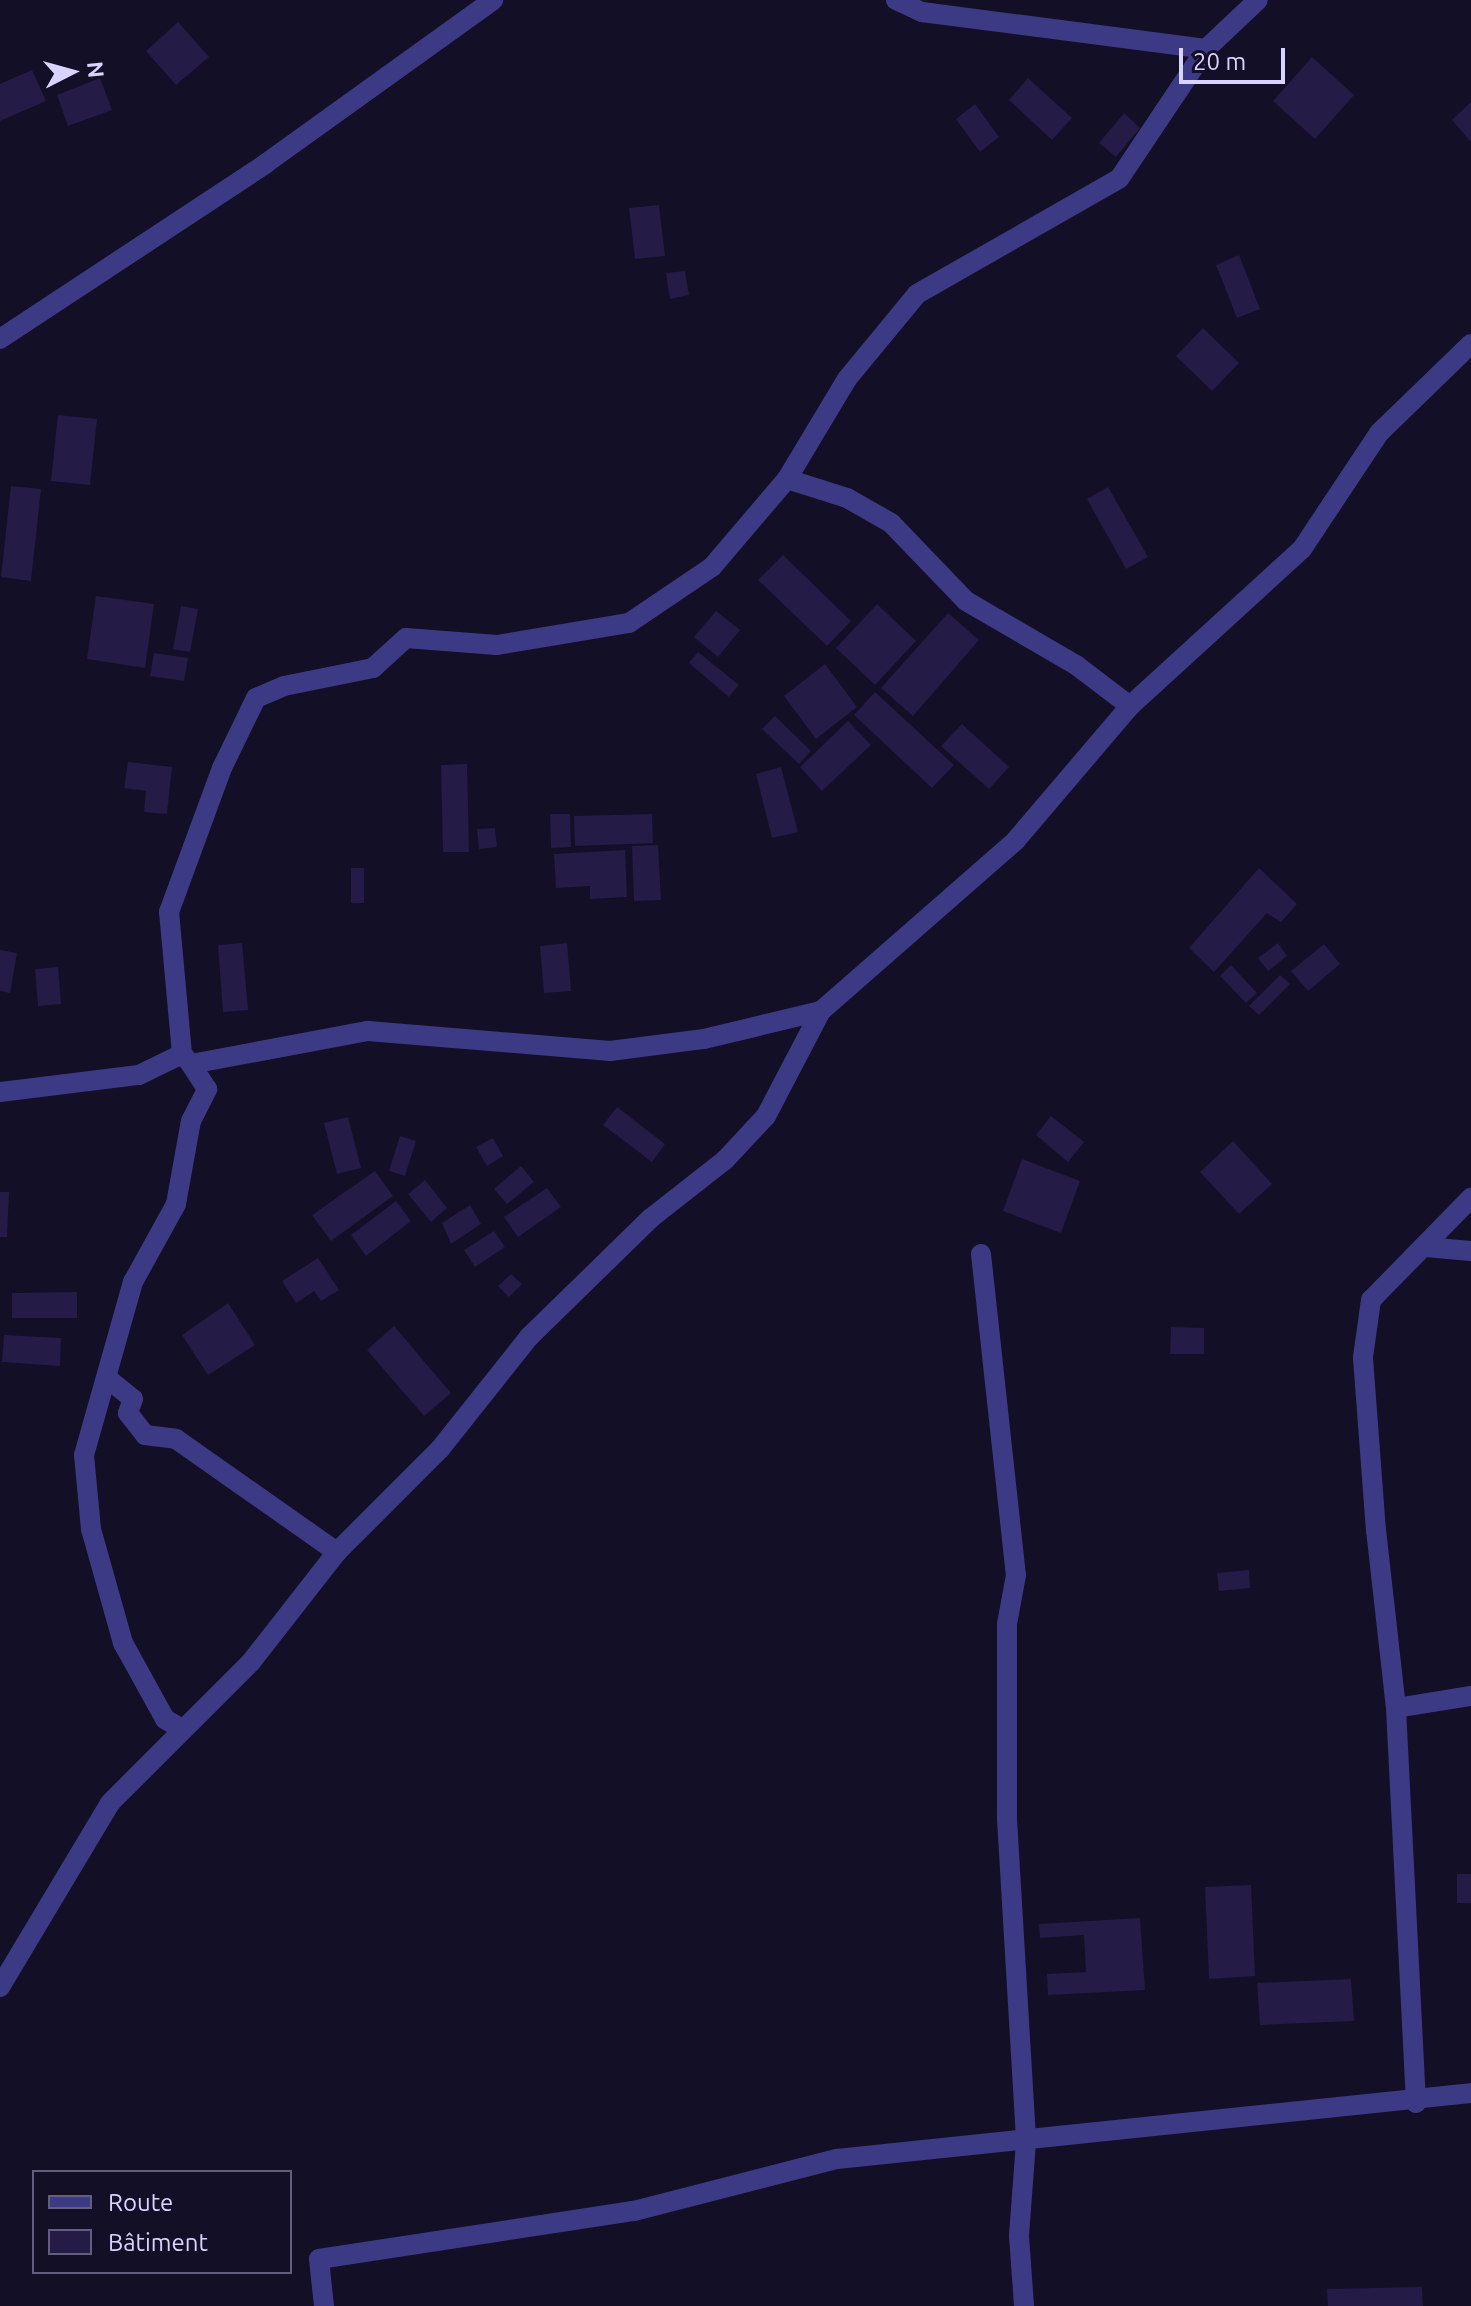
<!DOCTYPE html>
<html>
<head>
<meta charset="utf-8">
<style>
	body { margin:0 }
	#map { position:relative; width:1471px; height:2306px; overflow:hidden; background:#130f26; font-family:Ubuntu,sans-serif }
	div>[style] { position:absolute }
	.building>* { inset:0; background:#241b47 }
	.minor>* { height:20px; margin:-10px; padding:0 10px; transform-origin:10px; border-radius:10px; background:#3d3a85 }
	span { translate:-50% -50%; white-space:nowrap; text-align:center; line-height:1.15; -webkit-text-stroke:6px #130f26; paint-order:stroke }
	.legend { position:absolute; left:32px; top:2170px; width:260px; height:104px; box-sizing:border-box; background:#130f26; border:2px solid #625e7d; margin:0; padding:10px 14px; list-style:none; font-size:24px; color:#d9d4ff }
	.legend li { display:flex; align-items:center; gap:16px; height:40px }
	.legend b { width:40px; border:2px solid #625e7d }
	.north { position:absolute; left:32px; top:32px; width:80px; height:80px; -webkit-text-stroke:6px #130f26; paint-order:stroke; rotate:84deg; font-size:22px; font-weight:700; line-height:32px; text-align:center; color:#d9d4ff }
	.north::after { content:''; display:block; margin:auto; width:28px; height:36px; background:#d9d4ff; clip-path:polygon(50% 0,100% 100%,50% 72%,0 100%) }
	.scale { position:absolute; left:1179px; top:48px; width:106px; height:36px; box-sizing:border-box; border:4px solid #d9d4ff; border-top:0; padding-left:10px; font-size:24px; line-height:28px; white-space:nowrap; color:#d9d4ff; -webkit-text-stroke:6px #130f26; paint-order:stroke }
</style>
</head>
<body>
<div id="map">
	<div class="building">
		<div style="clip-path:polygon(178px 22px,209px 57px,176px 85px,146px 51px)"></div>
		<div style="clip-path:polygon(1312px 57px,1354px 95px,1315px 139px,1273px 101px)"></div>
		<div style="clip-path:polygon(32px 70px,46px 101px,0 121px,0 84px)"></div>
		<div style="clip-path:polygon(100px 78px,112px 110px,68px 126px,57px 95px)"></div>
		<div style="clip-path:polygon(1028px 78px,1072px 118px,1052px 140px,1009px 100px)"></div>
		<div style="clip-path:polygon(1471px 102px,1471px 142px,1452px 120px)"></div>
		<div style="clip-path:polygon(975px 104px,999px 137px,980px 152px,956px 119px)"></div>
		<div style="clip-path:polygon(1124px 113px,1140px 128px,1116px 157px,1099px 143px)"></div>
		<div style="clip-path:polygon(659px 205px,665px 256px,635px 259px,629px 208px)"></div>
		<div style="clip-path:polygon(1239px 255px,1260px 309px,1237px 318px,1216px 265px)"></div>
		<div style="clip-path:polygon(685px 271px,689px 295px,670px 299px,666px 273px)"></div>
		<div style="clip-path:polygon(1203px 328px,1239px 363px,1212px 391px,1176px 356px)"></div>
		<div style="clip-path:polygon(58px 415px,97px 419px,90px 485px,51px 481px)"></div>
		<div style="clip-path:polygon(11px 486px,41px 489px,31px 581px,1px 577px)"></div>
		<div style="clip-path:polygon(1108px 487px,1148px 557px,1126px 569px,1087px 499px)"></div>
		<div style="clip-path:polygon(783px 555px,851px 621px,827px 646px,758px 580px)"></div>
		<div style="clip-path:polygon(96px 596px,154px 604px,145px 668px,87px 659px)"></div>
		<div style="clip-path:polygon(877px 604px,916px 641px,875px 685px,836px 648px)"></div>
		<div style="clip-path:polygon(181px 606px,198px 609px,190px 652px,173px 649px)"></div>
		<div style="clip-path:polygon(716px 611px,740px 630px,718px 657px,694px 637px)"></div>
		<div style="clip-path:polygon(948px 613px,979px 640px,913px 716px,881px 688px)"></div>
		<div style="clip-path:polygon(698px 652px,739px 685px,729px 697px,689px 663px)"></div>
		<div style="clip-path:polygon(154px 653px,188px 658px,184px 681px,150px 676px)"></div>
		<div style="clip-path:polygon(825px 664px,857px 707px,816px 739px,784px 696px)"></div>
		<div style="clip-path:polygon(875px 692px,954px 765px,932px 788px,854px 715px)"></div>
		<div style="clip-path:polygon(775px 716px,811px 751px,799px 764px,762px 729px)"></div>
		<div style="clip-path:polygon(848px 721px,871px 745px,822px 791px,800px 767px)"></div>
		<div style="clip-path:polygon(962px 724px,1009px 767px,989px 789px,941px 746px)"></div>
		<div style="clip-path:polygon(128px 762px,172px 767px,167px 814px,144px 812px,146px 791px,124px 788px)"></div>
		<div style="clip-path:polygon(467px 764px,469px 852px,443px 852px,441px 765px)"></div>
		<div style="clip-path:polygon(781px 767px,798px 832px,772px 838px,756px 774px)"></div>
		<div style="clip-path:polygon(550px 814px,570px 814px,571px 847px,551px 848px)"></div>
		<div style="clip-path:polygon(652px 814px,653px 843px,575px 846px,574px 816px)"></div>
		<div style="clip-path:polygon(495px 828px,497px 847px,479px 849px,477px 829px)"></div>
		<div style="clip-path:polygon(658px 845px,661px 900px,634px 901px,632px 846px)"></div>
		<div style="clip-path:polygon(625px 850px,627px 897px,590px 899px,590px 886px,556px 888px,554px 854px)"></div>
		<div style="clip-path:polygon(351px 868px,364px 868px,364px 903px,351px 903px)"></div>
		<div style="clip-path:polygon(1259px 868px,1297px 904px,1281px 922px,1267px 913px,1214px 972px,1189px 948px)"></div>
		<div style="clip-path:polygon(242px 943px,248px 1010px,223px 1012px,218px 945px)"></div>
		<div style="clip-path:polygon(567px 943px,571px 991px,544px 993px,540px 946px)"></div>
		<div style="clip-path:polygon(1278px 943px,1287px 956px,1268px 971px,1258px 958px)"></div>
		<div style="clip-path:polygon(1324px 944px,1340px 964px,1308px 991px,1291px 971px)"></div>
		<div style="clip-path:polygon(0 950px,17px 953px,10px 993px,0 991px)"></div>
		<div style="clip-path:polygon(1231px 965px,1257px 993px,1246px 1003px,1220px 976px)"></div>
		<div style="clip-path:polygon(58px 967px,61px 1004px,38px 1006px,35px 969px)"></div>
		<div style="clip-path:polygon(1280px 975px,1290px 984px,1259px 1015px,1249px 1006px)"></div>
		<div style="clip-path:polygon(617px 1107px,665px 1144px,652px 1162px,603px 1125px)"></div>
		<div style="clip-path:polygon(1051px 1116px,1084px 1142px,1068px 1162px,1036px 1135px)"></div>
		<div style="clip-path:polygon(348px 1117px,361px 1168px,337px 1174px,324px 1123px)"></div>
		<div style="clip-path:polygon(400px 1136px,416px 1141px,405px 1176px,389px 1171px)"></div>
		<div style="clip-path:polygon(493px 1138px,503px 1156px,487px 1166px,476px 1147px)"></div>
		<div style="clip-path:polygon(1233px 1141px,1272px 1184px,1239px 1214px,1200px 1172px)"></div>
		<div style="clip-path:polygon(1022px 1159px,1080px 1181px,1061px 1233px,1003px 1211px)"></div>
		<div style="clip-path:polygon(521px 1166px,534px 1182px,507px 1204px,494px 1189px)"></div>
		<div style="clip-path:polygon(375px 1171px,393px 1196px,331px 1241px,312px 1215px)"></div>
		<div style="clip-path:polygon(425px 1180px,447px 1208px,431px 1222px,408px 1194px)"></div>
		<div style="clip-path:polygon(547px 1188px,561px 1207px,518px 1237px,504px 1217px)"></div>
		<div style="clip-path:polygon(0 1192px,9px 1192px,7px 1237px,0 1237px)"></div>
		<div style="clip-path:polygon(396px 1201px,411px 1221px,366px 1256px,351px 1235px)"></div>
		<div style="clip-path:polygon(470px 1205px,481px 1224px,451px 1244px,442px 1223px)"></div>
		<div style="clip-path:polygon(494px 1231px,505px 1247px,475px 1267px,464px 1250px)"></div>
		<div style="clip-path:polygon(318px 1258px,339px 1290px,321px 1301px,314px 1291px,296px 1303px,282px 1281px)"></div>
		<div style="clip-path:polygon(511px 1274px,522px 1284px,509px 1297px,498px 1286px)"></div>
		<div style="clip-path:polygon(77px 1292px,77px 1318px,12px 1318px,12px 1293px)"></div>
		<div style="clip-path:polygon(228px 1303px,255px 1345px,208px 1375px,182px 1335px)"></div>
		<div style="clip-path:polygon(394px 1326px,451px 1393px,424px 1416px,367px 1350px)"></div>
		<div style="clip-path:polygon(1171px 1327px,1204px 1328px,1204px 1354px,1170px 1354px)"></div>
		<div style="clip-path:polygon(4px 1335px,61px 1338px,60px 1366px,2px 1362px)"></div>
		<div style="clip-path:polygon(1249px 1570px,1250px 1588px,1219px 1591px,1217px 1573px)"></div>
		<div style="clip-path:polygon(1457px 1874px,1471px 1874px,1471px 1903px,1457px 1903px)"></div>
		<div style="clip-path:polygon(1251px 1885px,1255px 1976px,1209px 1979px,1205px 1887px)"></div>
		<div style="clip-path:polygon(1140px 1918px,1145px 1990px,1048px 1995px,1047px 1974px,1086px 1972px,1084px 1935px,1040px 1938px,1039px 1924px)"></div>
		<div style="clip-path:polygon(1351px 1979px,1354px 2021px,1260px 2025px,1257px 1983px)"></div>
		<div style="clip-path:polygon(1422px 2287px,1423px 2306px,1328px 2306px,1327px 2289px)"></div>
	</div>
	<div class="minor">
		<div style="left:896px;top:0;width:29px;rotate:25deg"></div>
		<div style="left:922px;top:12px;width:286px;rotate:7.4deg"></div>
		<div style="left:0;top:339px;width:318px;rotate:-33.4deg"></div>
		<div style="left:265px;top:164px;width:281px;rotate:-35.7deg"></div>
		<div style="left:787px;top:479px;width:63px;rotate:17.6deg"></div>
		<div style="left:847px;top:498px;width:51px;rotate:29.6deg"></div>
		<div style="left:891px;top:523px;width:108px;rotate:46.1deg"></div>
		<div style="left:966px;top:601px;width:127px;rotate:30.2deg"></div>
		<div style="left:1076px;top:665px;width:68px;rotate:37.2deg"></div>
		<div style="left:182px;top:1054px;width:143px;rotate:-95.2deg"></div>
		<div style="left:169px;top:912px;width:153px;rotate:-69.8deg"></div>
		<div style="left:222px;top:768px;width:78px;rotate:-64.1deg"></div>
		<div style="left:256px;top:698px;width:30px;rotate:-23deg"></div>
		<div style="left:284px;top:686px;width:91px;rotate:-11.4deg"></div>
		<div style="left:373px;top:668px;width:45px;rotate:-42.3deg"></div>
		<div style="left:406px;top:638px;width:91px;rotate:4.4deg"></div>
		<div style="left:497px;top:645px;width:134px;rotate:-9.5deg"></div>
		<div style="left:629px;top:623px;width:100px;rotate:-34deg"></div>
		<div style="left:712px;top:567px;width:116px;rotate:-49.6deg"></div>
		<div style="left:787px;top:479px;width:117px;rotate:-59deg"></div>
		<div style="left:847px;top:379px;width:110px;rotate:-50.5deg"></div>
		<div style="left:917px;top:294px;width:232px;rotate:-29.7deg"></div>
		<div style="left:1119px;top:179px;width:156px;rotate:-56.2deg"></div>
		<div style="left:1206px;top:49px;width:71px;rotate:-43.3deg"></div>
		<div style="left:0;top:1092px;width:140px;rotate:-7deg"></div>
		<div style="left:139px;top:1075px;width:48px;rotate:-26deg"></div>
		<div style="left:182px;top:1054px;width:13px;rotate:48deg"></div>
		<div style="left:191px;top:1064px;width:180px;rotate:-10.6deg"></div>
		<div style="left:368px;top:1031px;width:243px;rotate:4.7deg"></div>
		<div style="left:610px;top:1051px;width:95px;rotate:-7.3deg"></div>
		<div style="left:704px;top:1039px;width:120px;rotate:-13.5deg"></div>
		<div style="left:821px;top:1011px;width:259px;rotate:-41.2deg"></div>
		<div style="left:1016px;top:840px;width:176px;rotate:-49.6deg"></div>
		<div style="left:1130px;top:706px;width:233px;rotate:-42.4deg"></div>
		<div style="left:1302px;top:549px;width:139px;rotate:-56.4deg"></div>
		<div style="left:1379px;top:433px;width:128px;rotate:-44.1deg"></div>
		<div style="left:1426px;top:1247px;width:45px;rotate:5.1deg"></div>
		<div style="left:981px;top:1254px;width:323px;rotate:83.8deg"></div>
		<div style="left:1016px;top:1575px;width:50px;rotate:100.4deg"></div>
		<div style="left:1007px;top:1624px;width:195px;rotate:90deg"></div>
		<div style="left:1007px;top:1819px;width:324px;rotate:86.6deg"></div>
		<div style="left:1026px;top:2142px;width:94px;rotate:94.3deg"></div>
		<div style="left:1019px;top:2236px;width:70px;rotate:85.9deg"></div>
		<div style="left:107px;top:1378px;width:33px;rotate:39deg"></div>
		<div style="left:133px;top:1399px;width:15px;rotate:110deg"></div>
		<div style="left:128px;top:1413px;width:28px;rotate:52deg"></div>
		<div style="left:145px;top:1435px;width:31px;rotate:7deg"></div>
		<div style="left:176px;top:1439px;width:197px;rotate:35.1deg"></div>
		<div style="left:1396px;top:1708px;width:76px;rotate:-9.1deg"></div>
		<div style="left:182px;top:1729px;width:20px;rotate:-150deg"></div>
		<div style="left:165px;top:1719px;width:87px;rotate:-118.9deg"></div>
		<div style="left:123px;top:1643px;width:118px;rotate:-105.7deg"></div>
		<div style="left:91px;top:1529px;width:74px;rotate:-95.4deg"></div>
		<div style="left:84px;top:1455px;width:180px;rotate:-74.2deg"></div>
		<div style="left:133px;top:1282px;width:89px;rotate:-61.1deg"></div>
		<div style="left:176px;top:1204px;width:84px;rotate:-79.8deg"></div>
		<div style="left:191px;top:1121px;width:36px;rotate:-63deg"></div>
		<div style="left:207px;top:1089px;width:30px;rotate:-123deg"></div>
		<div style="left:0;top:1987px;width:214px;rotate:-59.1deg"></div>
		<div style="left:110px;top:1803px;width:199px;rotate:-45deg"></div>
		<div style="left:251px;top:1662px;width:140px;rotate:-52deg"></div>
		<div style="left:337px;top:1552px;width:146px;rotate:-45deg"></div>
		<div style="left:440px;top:1449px;width:143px;rotate:-51.5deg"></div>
		<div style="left:529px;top:1337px;width:170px;rotate:-44.3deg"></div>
		<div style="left:651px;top:1218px;width:94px;rotate:-38.1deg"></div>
		<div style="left:725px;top:1160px;width:60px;rotate:-47deg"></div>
		<div style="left:766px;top:1116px;width:119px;rotate:-62.4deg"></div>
		<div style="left:1416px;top:2103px;width:396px;rotate:-92.9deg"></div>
		<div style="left:1396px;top:1708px;width:178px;rotate:-96.4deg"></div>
		<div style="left:1376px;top:1531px;width:174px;rotate:-94.3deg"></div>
		<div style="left:1363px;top:1357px;width:58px;rotate:-82deg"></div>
		<div style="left:1371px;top:1300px;width:143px;rotate:-45.6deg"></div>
		<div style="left:324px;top:2306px;width:47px;rotate:-96.1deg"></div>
		<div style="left:319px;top:2259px;width:319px;rotate:-8.7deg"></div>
		<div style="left:634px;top:2211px;width:210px;rotate:-14.4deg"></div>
		<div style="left:837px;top:2159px;width:637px;rotate:-5.94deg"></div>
	</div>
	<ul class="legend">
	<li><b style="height:10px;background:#3d3a85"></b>Route</li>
	<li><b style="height:22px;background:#241b47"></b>Bâtiment</li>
	</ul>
	<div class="north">N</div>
	<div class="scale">20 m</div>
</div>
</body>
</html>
